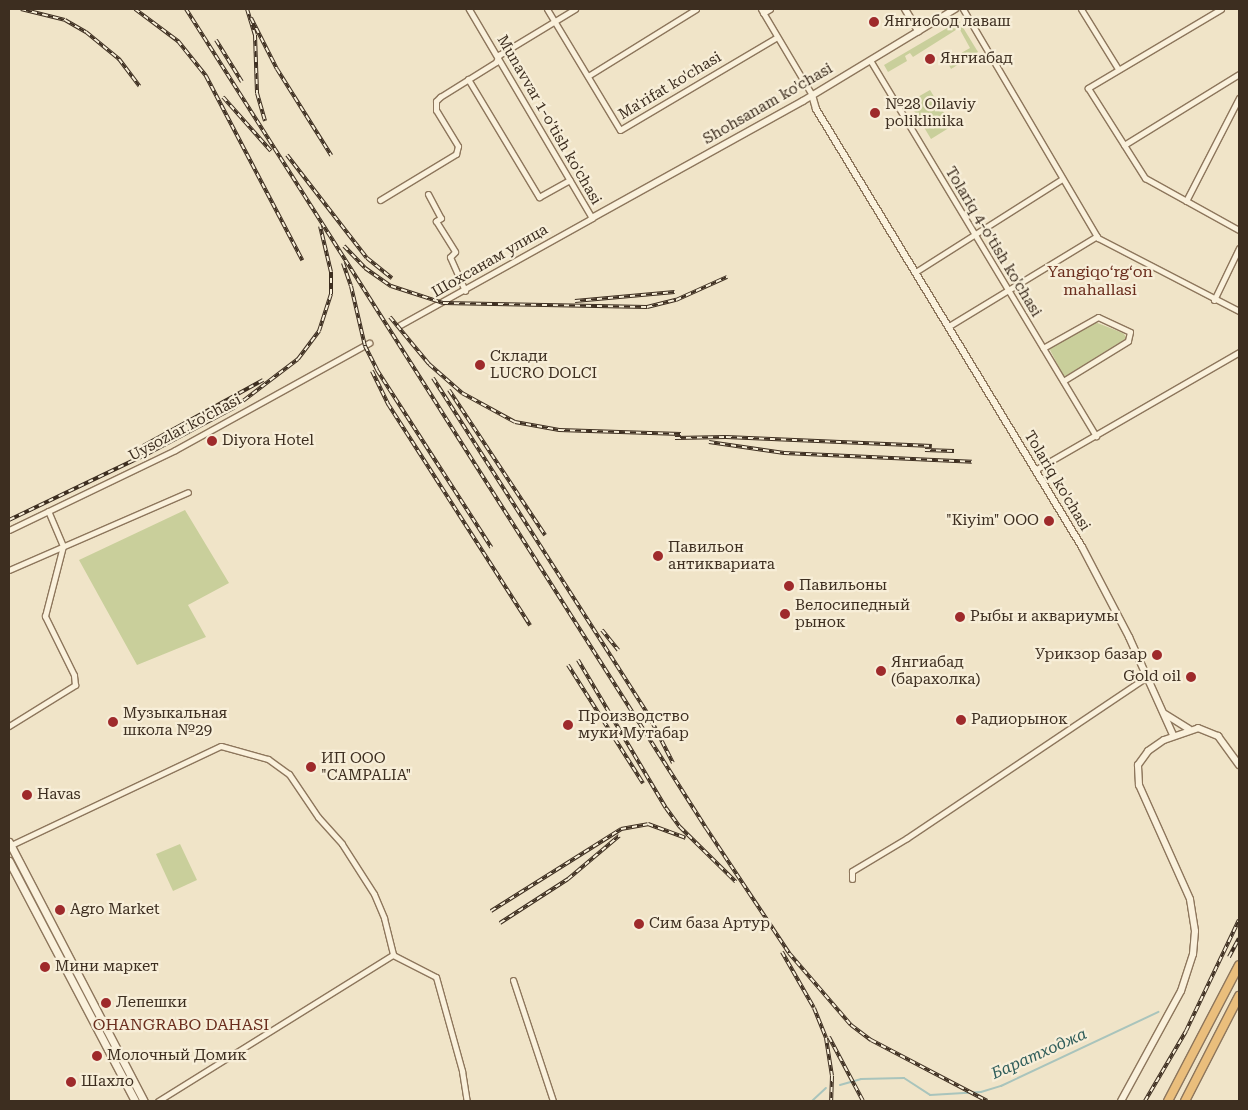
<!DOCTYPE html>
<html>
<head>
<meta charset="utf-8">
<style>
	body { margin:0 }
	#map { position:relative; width:1248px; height:1110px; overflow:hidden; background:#f0e4c8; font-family:"Roboto Serif",serif }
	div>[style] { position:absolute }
	.green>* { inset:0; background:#c9cf9b }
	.stream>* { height:2px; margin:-1px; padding:0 1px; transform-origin:1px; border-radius:1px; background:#a9c4bc }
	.roads { filter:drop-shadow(1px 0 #8d765c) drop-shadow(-1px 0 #8d765c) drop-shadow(0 1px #8d765c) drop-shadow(0 -1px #8d765c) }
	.minor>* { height:5px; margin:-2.5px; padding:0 2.5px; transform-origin:2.5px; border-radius:2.5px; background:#faf1dc }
	.tertiary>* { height:6px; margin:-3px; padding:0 3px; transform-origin:3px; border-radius:3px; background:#faf1dc }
	.secondary>* { height:7px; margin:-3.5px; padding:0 3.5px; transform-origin:3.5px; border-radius:3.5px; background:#faf1dc }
	.trunk>* { height:8px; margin:-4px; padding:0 4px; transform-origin:4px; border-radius:4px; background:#eabe7c }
	.rail>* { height:4px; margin-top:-2px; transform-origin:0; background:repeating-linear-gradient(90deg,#f7eed8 0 5.5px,#3d2e20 0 11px); box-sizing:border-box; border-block:1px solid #3d2e20 }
	.dots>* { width:14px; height:14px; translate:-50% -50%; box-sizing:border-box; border:2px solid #f7eed8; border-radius:50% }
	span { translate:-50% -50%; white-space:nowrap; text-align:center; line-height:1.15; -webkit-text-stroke:4.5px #f7eed8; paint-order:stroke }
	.poi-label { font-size:15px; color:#3d2e20 }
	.left { translate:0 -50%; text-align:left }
	.right { translate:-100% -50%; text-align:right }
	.street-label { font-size:15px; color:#3d2e20 }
	.neighbourhood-label { font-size:16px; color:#6b2e1e }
	.water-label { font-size:16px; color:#2f5d5a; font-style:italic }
	.frame { position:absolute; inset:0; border:10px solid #3d2e20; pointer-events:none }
</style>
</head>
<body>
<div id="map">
	<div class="green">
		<div style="clip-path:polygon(959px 21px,978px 52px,951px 69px,947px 61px,970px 48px,959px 28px,913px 57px,910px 53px,905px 56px,907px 61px,888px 72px,884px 65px)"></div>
		<div style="clip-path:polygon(930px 90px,952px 126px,931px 139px,909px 102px)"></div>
		<div style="clip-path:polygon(1095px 322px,1123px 333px,1127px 338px,1064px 377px,1049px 348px)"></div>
		<div style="clip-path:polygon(185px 510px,229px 583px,188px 605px,206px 637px,137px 665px,79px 560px)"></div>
		<div style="clip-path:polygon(180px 844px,197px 880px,173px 891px,156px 854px)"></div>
	</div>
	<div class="stream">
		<div style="left:840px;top:1085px;width:22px;rotate:-16deg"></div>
		<div style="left:861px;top:1079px;width:43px;rotate:-1.3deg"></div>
		<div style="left:904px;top:1078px;width:31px;rotate:33deg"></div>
		<div style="left:930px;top:1095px;width:51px;rotate:-3.4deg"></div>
		<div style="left:981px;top:1092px;width:21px;rotate:-17deg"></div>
		<div style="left:1001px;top:1086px;width:174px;rotate:-25.2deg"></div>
		<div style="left:812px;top:1101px;width:19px;rotate:-43deg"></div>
	</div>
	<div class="roads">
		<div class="minor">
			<div style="left:547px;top:9px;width:141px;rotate:58.9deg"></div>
			<div style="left:620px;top:130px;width:182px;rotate:-30.6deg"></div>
			<div style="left:761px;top:9px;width:100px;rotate:59.3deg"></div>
			<div style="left:963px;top:9px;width:266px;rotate:59.5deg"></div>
			<div style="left:1098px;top:238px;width:159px;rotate:27.4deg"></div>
			<div style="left:1081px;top:9px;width:70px;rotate:58.3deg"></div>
			<div style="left:1221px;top:9px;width:155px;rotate:149.3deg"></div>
			<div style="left:1088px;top:88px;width:107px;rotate:57.7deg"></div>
			<div style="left:1145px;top:178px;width:107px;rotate:29deg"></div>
			<div style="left:763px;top:13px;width:8px;rotate:-30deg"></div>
			<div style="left:870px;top:60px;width:439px;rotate:59deg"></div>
			<div style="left:588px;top:76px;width:127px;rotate:-31.8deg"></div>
			<div style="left:468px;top:79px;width:138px;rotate:59deg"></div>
			<div style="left:539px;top:197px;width:35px;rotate:-29deg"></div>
			<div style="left:1124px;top:145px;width:135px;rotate:-31.7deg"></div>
			<div style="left:428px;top:194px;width:27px;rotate:62deg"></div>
			<div style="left:441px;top:218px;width:6px;rotate:149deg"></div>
			<div style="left:436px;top:221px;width:36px;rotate:58deg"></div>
			<div style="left:455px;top:252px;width:7px;rotate:135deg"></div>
			<div style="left:450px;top:257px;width:37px;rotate:66deg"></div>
			<div style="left:380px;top:200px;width:89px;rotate:-31.2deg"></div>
			<div style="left:456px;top:154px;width:8px;rotate:-76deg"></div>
			<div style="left:458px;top:146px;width:42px;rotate:-121.4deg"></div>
			<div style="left:436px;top:110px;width:9px;rotate:-90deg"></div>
			<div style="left:436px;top:101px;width:6px;rotate:-45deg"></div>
			<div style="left:440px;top:97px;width:66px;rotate:-32deg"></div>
			<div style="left:496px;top:62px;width:8px;rotate:-67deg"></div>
			<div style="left:499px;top:55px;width:89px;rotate:-31.2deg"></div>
			<div style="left:1186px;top:201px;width:116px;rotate:-62.8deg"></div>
			<div style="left:917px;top:271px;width:172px;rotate:-32.4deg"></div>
			<div style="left:1214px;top:300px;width:58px;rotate:-64.3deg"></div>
			<div style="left:400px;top:325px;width:220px;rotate:-29.1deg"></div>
			<div style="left:592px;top:218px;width:243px;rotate:-120.5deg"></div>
			<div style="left:949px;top:326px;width:173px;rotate:-31.3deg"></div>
			<div style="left:1043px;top:348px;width:63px;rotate:-29.4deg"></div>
			<div style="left:1098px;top:317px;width:35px;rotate:25deg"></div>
			<div style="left:1130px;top:332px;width:9px;rotate:103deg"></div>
			<div style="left:1128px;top:341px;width:76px;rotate:148.4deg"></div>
			<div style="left:1035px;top:470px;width:236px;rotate:-30deg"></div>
			<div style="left:9px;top:530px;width:184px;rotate:-25.7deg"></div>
			<div style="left:175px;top:450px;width:222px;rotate:-28.9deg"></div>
			<div style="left:9px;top:570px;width:195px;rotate:-23.5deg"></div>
			<div style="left:9px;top:726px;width:78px;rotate:-31.8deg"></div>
			<div style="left:75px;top:685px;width:10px;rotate:-96deg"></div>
			<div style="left:74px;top:675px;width:66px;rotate:-116.2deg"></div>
			<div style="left:45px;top:616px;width:72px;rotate:-75.6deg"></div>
			<div style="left:63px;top:546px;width:38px;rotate:-113deg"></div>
			<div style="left:9px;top:846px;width:234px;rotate:-25.3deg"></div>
			<div style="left:221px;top:746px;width:49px;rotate:15.5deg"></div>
			<div style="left:268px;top:759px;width:26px;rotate:36deg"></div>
			<div style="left:289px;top:774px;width:52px;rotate:56deg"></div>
			<div style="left:318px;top:817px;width:36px;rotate:48deg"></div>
			<div style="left:342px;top:844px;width:59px;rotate:57.4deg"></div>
			<div style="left:374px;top:894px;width:26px;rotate:67deg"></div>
			<div style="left:384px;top:918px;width:38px;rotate:76deg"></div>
			<div style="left:852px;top:879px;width:8px;rotate:-90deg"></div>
			<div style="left:852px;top:871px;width:64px;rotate:-31deg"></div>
			<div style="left:907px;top:838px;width:289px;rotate:-33.9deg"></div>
			<div style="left:393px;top:955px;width:48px;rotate:27.1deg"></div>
			<div style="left:436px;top:977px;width:98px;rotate:74.5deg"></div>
			<div style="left:462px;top:1071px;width:30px;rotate:81deg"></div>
			<div style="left:513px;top:980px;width:127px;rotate:71.7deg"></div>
			<div style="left:158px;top:1101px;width:277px;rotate:-31.9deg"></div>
		</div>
		<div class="tertiary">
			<div style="left:905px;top:9px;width:26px;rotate:59deg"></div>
			<div style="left:812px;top:95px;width:15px;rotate:74deg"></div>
			<div style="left:816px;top:109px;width:512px;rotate:58.73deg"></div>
			<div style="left:1082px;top:547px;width:102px;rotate:62.4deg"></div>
			<div style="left:1129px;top:637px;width:107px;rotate:65.8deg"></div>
			<div style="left:592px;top:218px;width:241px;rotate:-29deg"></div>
			<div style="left:803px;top:101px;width:178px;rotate:-31.2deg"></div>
			<div style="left:1165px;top:714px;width:28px;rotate:32deg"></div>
			<div style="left:1121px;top:1101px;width:125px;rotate:-61.4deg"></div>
			<div style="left:1181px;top:991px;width:39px;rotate:-72deg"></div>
			<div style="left:1193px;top:954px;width:23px;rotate:-85deg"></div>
			<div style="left:1195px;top:931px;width:32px;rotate:-99deg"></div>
			<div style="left:1190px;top:899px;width:125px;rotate:-114.1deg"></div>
			<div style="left:1139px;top:785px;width:20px;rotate:-93deg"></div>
			<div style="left:1138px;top:765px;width:17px;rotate:-54deg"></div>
			<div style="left:1148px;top:751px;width:19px;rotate:-35deg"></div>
			<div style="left:1164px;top:740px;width:36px;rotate:-19deg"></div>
			<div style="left:1198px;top:728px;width:22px;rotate:22deg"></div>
			<div style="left:1218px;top:736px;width:36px;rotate:54deg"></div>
		</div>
		<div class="secondary">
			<div style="left:9px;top:842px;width:292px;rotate:62.5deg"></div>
			<div style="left:9px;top:861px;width:271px;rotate:62.3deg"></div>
		</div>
		<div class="trunk">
			<div style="left:1168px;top:1101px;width:153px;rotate:-62.4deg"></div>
			<div style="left:1185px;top:1101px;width:118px;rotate:-62.8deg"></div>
		</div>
	</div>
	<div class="rail">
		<div style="left:21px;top:9px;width:45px;rotate:14deg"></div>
		<div style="left:65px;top:20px;width:24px;rotate:30deg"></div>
		<div style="left:86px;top:32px;width:43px;rotate:39.3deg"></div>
		<div style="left:119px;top:59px;width:34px;rotate:53deg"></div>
		<div style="left:135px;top:9px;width:54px;rotate:36.7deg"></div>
		<div style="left:178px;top:41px;width:45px;rotate:51.3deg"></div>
		<div style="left:206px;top:76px;width:208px;rotate:62.4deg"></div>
		<div style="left:186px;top:9px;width:970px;rotate:57.59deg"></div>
		<div style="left:706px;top:828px;width:150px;rotate:56.4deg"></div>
		<div style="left:789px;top:953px;width:95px;rotate:49.3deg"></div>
		<div style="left:851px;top:1025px;width:25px;rotate:37deg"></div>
		<div style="left:871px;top:1040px;width:131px;rotate:27.7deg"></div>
		<div style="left:247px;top:9px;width:27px;rotate:73deg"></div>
		<div style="left:255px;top:35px;width:58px;rotate:88deg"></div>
		<div style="left:257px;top:93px;width:29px;rotate:74deg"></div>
		<div style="left:251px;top:18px;width:57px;rotate:63deg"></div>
		<div style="left:277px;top:69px;width:102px;rotate:57.9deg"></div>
		<div style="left:216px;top:40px;width:49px;rotate:58.2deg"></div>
		<div style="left:223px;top:97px;width:72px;rotate:48.4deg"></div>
		<div style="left:287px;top:155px;width:130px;rotate:52.2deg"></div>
		<div style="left:367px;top:258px;width:32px;rotate:39deg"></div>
		<div style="left:344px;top:246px;width:30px;rotate:46deg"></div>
		<div style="left:365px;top:268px;width:32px;rotate:35deg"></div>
		<div style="left:391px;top:286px;width:55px;rotate:18.1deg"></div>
		<div style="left:443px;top:303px;width:204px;rotate:1.1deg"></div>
		<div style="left:647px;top:307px;width:30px;rotate:-14deg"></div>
		<div style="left:676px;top:300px;width:56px;rotate:-24.3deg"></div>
		<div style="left:343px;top:263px;width:24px;rotate:71deg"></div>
		<div style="left:351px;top:286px;width:62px;rotate:76.9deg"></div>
		<div style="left:365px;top:346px;width:27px;rotate:63deg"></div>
		<div style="left:377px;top:370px;width:211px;rotate:57.2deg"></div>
		<div style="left:575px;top:301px;width:100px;rotate:-5.1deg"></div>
		<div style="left:390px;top:317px;width:61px;rotate:50.3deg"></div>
		<div style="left:429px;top:364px;width:44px;rotate:41.3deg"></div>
		<div style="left:462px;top:393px;width:60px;rotate:28.7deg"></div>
		<div style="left:515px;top:422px;width:45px;rotate:10.3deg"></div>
		<div style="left:559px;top:430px;width:122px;rotate:1.9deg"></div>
		<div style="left:372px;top:371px;width:37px;rotate:64deg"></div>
		<div style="left:388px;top:404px;width:263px;rotate:57.3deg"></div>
		<div style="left:433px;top:378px;width:397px;rotate:57.4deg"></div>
		<div style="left:647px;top:712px;width:57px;rotate:63deg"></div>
		<div style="left:449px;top:390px;width:174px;rotate:56.5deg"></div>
		<div style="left:675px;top:438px;width:51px;rotate:-1.1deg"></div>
		<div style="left:726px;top:437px;width:206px;rotate:2.5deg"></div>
		<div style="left:709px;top:442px;width:76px;rotate:8.3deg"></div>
		<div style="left:784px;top:453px;width:188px;rotate:2.7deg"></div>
		<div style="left:143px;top:446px;width:137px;rotate:-28.8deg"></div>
		<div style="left:925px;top:450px;width:29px;rotate:2deg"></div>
		<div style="left:9px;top:520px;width:153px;rotate:-25.6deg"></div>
		<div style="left:147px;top:454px;width:100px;rotate:-28.1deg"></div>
		<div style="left:235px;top:407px;width:79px;rotate:-37.3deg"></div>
		<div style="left:298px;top:359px;width:35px;rotate:-53deg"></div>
		<div style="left:319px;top:331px;width:39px;rotate:-72deg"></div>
		<div style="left:331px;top:294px;width:22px;rotate:-90deg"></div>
		<div style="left:331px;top:272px;width:47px;rotate:-103.4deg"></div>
		<div style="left:602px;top:630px;width:26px;rotate:51deg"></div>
		<div style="left:578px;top:660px;width:172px;rotate:59.3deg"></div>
		<div style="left:666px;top:808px;width:24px;rotate:54deg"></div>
		<div style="left:680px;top:827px;width:78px;rotate:44.5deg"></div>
		<div style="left:568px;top:665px;width:140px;rotate:57.6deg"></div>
		<div style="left:491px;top:911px;width:154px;rotate:-32.2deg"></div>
		<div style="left:621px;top:829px;width:27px;rotate:-10deg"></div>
		<div style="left:648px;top:824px;width:40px;rotate:20.2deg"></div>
		<div style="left:500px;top:923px;width:81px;rotate:-32.9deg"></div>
		<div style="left:568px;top:879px;width:67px;rotate:-40.1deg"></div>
		<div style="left:782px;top:952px;width:64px;rotate:60.3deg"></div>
		<div style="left:814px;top:1008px;width:32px;rotate:68deg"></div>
		<div style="left:826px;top:1038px;width:38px;rotate:81deg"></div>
		<div style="left:832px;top:1076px;width:25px;rotate:92deg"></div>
		<div style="left:1229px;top:957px;width:21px;rotate:-62deg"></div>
		<div style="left:829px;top:1037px;width:72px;rotate:62deg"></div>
		<div style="left:1145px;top:1101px;width:81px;rotate:-59.6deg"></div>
		<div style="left:1186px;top:1031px;width:123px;rotate:-64.5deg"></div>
	</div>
	<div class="dots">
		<div style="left:874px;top:22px;background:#9e2a2b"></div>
		<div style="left:930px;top:59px;background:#9e2a2b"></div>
		<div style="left:875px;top:113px;background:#9e2a2b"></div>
		<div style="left:480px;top:365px;background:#9e2a2b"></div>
		<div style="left:212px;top:441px;background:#9e2a2b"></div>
		<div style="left:1049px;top:521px;background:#9e2a2b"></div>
		<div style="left:658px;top:556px;background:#9e2a2b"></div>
		<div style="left:789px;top:586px;background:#9e2a2b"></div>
		<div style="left:785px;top:614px;background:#9e2a2b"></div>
		<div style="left:960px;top:617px;background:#9e2a2b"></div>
		<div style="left:1157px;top:655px;background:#9e2a2b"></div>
		<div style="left:881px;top:671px;background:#9e2a2b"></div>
		<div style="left:1191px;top:677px;background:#9e2a2b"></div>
		<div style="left:961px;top:720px;background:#9e2a2b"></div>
		<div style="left:113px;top:722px;background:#9e2a2b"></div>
		<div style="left:568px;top:725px;background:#9e2a2b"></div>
		<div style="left:311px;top:767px;background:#9e2a2b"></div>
		<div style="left:27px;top:795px;background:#9e2a2b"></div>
		<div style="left:60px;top:910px;background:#9e2a2b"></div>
		<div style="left:639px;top:924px;background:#9e2a2b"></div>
		<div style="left:45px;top:967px;background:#9e2a2b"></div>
		<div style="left:106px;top:1003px;background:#9e2a2b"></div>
		<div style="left:97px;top:1056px;background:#9e2a2b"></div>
		<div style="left:71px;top:1082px;background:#9e2a2b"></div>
	</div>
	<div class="poi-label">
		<span class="left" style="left:884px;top:22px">Янгиобод лаваш</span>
		<span class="left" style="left:940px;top:59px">Янгиабад</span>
		<span class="left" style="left:885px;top:113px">№28 Oilaviy<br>poliklinika</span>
		<span class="left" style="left:490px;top:365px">Склади<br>LUCRO DOLCI</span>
		<span class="left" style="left:222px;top:441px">Diyora Hotel</span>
		<span class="right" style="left:1039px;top:521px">"Kiyim" ООО</span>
		<span class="left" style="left:668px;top:556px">Павильон<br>антиквариата</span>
		<span class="left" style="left:799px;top:586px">Павильоны</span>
		<span class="left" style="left:795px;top:614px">Велосипедный<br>рынок</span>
		<span class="left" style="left:970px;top:617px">Рыбы и аквариумы</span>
		<span class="right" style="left:1147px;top:655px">Урикзор базар</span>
		<span class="left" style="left:891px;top:671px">Янгиабад<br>(барахолка)</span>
		<span class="right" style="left:1181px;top:677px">Gold oil</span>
		<span class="left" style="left:123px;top:722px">Музыкальная<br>школа №29</span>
		<span class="left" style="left:578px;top:725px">Производство<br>муки Мутабар</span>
		<span class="left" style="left:971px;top:720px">Радиорынок</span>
		<span class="left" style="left:321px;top:767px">ИП ООО<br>"CAMPALIA"</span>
		<span class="left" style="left:37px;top:795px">Havas</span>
		<span class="left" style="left:70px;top:910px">Agro Market</span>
		<span class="left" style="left:649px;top:924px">Сим база Артур</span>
		<span class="left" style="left:55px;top:967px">Мини маркет</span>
		<span class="left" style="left:116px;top:1003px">Лепешки</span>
		<span class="left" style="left:107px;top:1056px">Молочный Домик</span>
		<span class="left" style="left:81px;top:1082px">Шахло</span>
	</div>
	<div class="street-label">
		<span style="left:670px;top:86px;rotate:-31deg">Ma'rifat ko'chasi</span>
		<span style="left:768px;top:104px;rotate:-30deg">Shohsanam ko'chasi</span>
		<span style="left:549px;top:120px;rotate:60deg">Munavvar 1-o'tish ko'chasi</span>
		<span style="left:993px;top:242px;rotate:59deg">Tolariq 4-o'tish ko'chasi</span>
		<span style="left:490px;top:261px;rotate:-30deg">Шохсанам улица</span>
		<span style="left:185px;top:428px;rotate:-28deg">Uysozlar ko'chasi</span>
		<span style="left:1057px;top:481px;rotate:59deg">Tolariq ko'chasi</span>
	</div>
	<div class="neighbourhood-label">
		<span style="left:1100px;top:281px">Yangiqoʻrgʻon<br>mahallasi</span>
		<span style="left:181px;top:1025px">OHANGRABO DAHASI</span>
	</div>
	<div class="water-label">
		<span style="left:1039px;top:1054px;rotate:-24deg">Баратходжа</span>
	</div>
	<div class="frame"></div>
</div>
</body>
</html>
